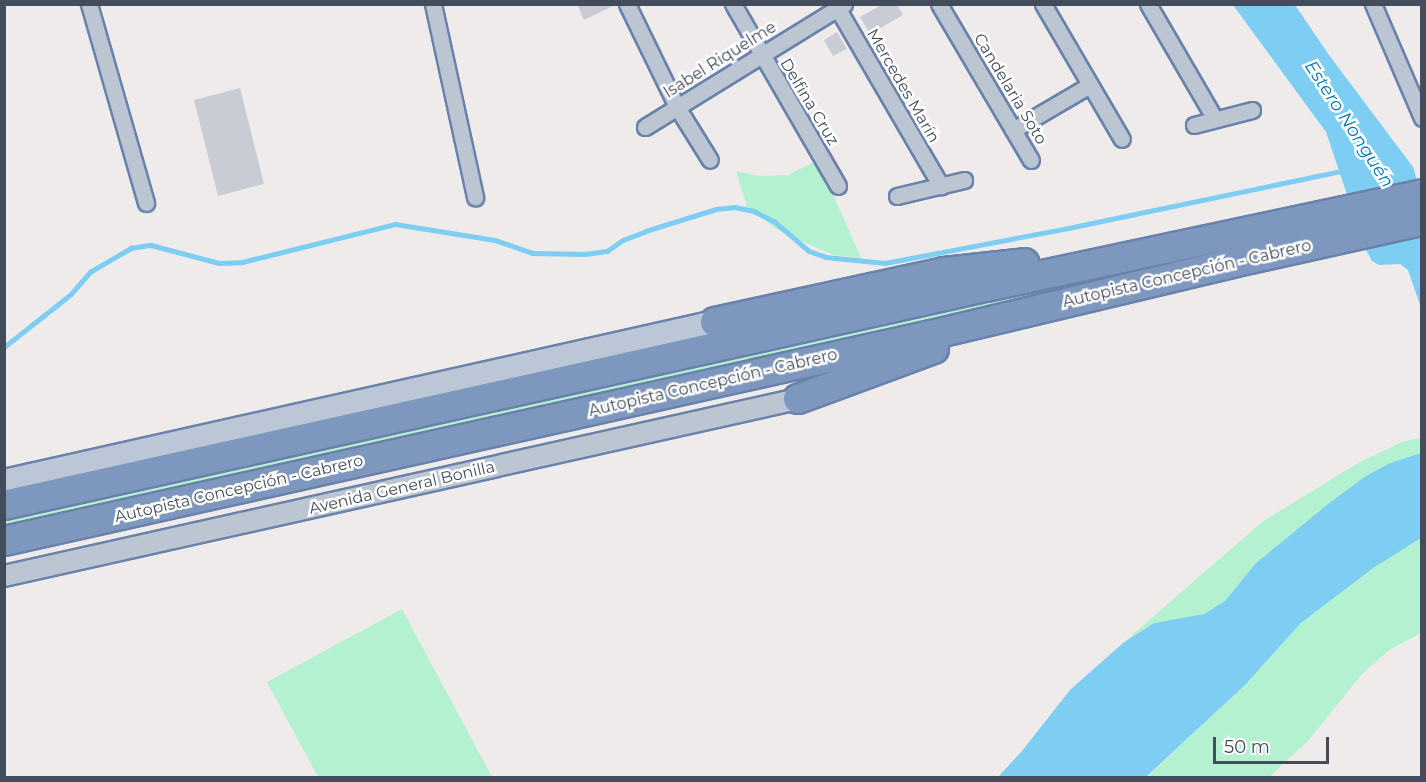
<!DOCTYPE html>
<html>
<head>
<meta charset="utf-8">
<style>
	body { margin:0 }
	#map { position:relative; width:1426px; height:782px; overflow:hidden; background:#eeebea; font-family:Montserrat,sans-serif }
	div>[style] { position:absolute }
	.green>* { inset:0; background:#b3f1d1 }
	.water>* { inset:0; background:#7dcef2 }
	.stream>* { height:4.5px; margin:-2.25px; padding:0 2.25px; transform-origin:2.25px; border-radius:2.25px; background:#7dcef2 }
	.building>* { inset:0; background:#c9ccd4 }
	.roads { filter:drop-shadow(2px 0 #6982ab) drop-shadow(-2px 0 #6982ab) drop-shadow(0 2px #6982ab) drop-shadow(0 -2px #6982ab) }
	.minor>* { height:15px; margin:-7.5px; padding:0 7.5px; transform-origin:7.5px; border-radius:7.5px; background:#bcc6d2 }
	.tertiary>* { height:20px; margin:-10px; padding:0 10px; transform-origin:10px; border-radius:10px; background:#bcc6d2 }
	.secondary>* { height:22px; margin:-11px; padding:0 11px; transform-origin:11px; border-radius:11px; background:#bbc6d7 }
	.motorway>* { height:28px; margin:-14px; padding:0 14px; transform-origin:14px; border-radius:14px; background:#7e97bf }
	span { translate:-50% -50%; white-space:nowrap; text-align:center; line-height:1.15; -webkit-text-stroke:5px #fff; paint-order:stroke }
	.street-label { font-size:16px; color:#424c5a }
	.water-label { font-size:18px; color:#0179ae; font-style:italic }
	.frame { position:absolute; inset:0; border:6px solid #424c5a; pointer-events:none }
	.scale { position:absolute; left:1213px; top:737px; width:116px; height:27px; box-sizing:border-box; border:3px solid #424c5a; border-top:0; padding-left:8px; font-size:18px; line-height:21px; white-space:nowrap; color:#424c5a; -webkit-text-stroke:4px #fff; paint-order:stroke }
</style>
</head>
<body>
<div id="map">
	<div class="green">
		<div style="clip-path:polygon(818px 160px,861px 258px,834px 255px,801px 241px,776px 229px,747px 206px,736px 171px,760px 176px,788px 175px)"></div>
		<div style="clip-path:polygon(1262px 239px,1012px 303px,5px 527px,4px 515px)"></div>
		<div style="clip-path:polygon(1421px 438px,1421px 453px,1390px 463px,1366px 476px,1328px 504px,1256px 563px,1225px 601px,1204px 614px,1154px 623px,1123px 643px,1262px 522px,1358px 463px,1404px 441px)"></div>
		<div style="clip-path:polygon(1421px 538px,1421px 633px,1389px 650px,1362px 674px,1308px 741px,1269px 777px,1146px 778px,1245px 685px,1301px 623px,1373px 567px)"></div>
		<div style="clip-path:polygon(402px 609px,492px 777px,318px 777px,267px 682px)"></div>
	</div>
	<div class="water">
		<div style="clip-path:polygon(1233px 5px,1295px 5px,1329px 55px,1413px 167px,1421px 193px,1421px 308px,1408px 270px,1400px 264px,1379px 265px,1372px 261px,1365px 248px,1326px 132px)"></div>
		<div style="clip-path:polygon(1421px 453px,1421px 538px,1373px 568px,1301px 623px,1245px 685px,1146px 777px,998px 777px,1022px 751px,1070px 690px,1123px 643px,1154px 623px,1204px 614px,1225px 601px,1256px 563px,1328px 504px,1366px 476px,1390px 463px)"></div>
	</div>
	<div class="stream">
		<div style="left:4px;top:347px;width:85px;rotate:-38.3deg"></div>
		<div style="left:71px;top:294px;width:29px;rotate:-49deg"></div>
		<div style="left:90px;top:272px;width:48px;rotate:-30.3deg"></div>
		<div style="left:131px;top:248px;width:20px;rotate:-9deg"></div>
		<div style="left:151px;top:245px;width:70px;rotate:14.8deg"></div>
		<div style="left:219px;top:263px;width:23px;rotate:-2deg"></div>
		<div style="left:242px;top:262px;width:158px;rotate:-13.9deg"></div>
		<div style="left:395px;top:224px;width:101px;rotate:9.1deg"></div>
		<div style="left:495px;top:240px;width:39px;rotate:19deg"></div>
		<div style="left:532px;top:253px;width:53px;rotate:1.1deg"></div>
		<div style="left:585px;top:254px;width:22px;rotate:-8deg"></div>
		<div style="left:607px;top:251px;width:19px;rotate:-35deg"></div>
		<div style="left:623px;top:240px;width:25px;rotate:-21deg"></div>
		<div style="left:646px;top:231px;width:73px;rotate:-17.4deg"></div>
		<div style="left:716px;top:209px;width:19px;rotate:-6deg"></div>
		<div style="left:735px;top:207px;width:19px;rotate:12deg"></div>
		<div style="left:754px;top:211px;width:22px;rotate:27deg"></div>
		<div style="left:774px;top:221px;width:46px;rotate:40.6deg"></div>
		<div style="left:809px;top:251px;width:18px;rotate:19deg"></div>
		<div style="left:826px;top:257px;width:59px;rotate:5.8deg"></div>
		<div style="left:885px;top:263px;width:191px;rotate:-10.8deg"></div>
		<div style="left:1073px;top:227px;width:279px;rotate:-11.8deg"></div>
	</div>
	<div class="building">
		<div style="clip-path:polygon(577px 4px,617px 4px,584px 20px)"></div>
		<div style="clip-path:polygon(883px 4px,897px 4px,903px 15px,870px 34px,860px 17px)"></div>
		<div style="clip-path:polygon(837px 32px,847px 49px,833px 56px,824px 40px)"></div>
		<div style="clip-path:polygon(240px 88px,264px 184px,218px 196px,194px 100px)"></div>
	</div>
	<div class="roads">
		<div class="minor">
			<div style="left:89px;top:4px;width:207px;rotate:74deg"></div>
			<div style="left:433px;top:4px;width:198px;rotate:77.7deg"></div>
			<div style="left:627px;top:4px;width:114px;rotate:64.1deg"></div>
			<div style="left:677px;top:107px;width:62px;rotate:58.1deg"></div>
			<div style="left:733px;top:4px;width:210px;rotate:60deg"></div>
			<div style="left:835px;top:4px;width:211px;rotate:59.8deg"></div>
			<div style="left:939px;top:4px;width:181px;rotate:59.5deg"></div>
			<div style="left:1043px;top:4px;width:156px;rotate:59.7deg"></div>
			<div style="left:1148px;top:4px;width:133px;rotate:59.8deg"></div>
			<div style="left:1373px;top:4px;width:124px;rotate:66.7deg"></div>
			<div style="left:1194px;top:125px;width:60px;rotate:-14.5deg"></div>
			<div style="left:645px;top:127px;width:234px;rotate:-31.7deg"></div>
			<div style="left:1013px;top:130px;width:89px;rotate:-30.3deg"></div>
			<div style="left:897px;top:196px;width:69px;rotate:-13.4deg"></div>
		</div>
		<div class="tertiary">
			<div style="left:4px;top:576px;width:813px;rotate:-12.57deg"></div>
		</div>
		<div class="secondary">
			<div style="left:4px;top:481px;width:729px;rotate:-12.61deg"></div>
		</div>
		<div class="motorway">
			<div style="left:715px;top:322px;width:234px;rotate:-12.3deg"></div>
			<div style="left:944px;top:272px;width:81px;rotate:-6.3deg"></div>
			<div style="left:798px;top:399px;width:145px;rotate:-20.2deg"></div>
			<div style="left:4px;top:505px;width:1006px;rotate:-12.52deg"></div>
			<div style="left:986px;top:287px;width:446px;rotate:-12deg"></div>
			<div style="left:4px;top:541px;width:950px;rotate:-12.53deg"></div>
			<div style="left:931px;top:335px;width:328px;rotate:-13.4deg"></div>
			<div style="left:1250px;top:259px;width:176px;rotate:-12.5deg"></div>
		</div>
	</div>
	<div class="street-label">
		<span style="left:720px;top:60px;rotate:-32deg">Isabel Riquelme</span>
		<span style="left:903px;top:86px;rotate:60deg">Mercedes Marín</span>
		<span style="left:1010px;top:89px;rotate:59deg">Candelaria Soto</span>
		<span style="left:809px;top:102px;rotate:59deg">Delfina Cruz</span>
		<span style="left:1187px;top:274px;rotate:-13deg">Autopista Concepción - Cabrero</span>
		<span style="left:713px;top:383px;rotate:-13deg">Autopista Concepción - Cabrero</span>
		<span style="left:402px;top:488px;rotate:-13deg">Avenida General Bonilla</span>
		<span style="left:239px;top:489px;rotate:-13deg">Autopista Concepción - Cabrero</span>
	</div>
	<div class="water-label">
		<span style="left:1349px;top:124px;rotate:57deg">Estero Nonguén</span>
	</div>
	<div class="frame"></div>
	<div class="scale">50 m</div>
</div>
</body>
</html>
